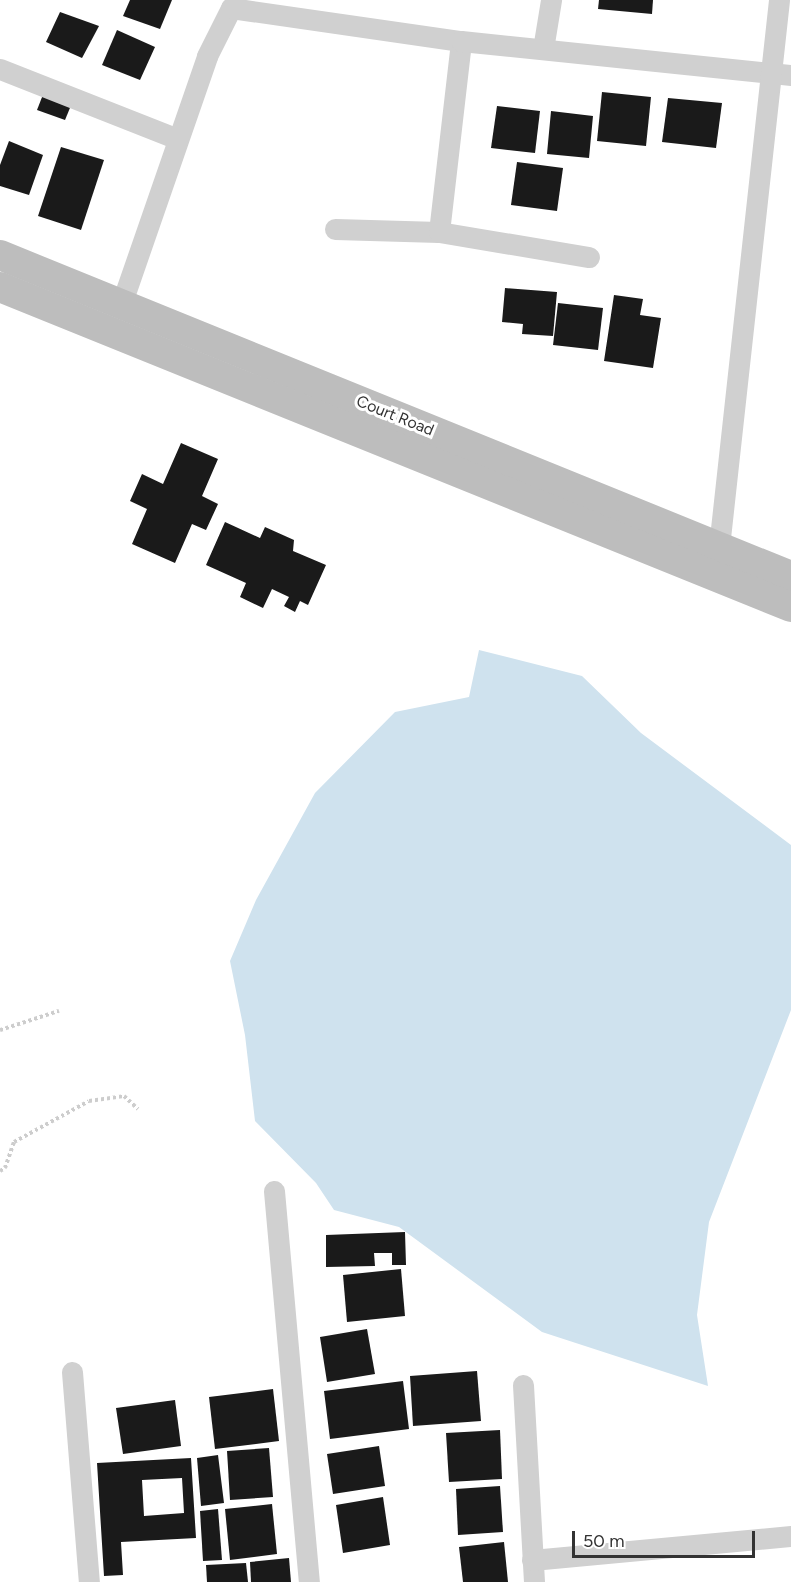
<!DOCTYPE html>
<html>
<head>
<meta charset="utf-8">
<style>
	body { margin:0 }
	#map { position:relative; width:791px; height:1582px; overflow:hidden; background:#fff; font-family:Figtree,sans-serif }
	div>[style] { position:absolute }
	.water>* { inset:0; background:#cfe2ee }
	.building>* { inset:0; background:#1a1a1a }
	.path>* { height:4px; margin-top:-2px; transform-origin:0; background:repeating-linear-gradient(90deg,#cdcdcd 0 3px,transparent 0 6px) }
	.minor>* { height:21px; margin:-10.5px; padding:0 10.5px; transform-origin:10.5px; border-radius:10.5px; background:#d0d0d0 }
	.secondary>* { height:30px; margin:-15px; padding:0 15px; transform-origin:15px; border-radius:15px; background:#bdbdbd }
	span { translate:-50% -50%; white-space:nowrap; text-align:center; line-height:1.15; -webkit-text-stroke:6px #fff; paint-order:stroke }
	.street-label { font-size:16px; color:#333 }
	.scale { position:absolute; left:572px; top:1531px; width:183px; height:27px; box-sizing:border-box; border:3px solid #333; border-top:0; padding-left:8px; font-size:18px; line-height:21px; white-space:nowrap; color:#333; -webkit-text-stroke:4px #fff; paint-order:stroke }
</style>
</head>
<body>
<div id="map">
	<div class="water">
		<div style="clip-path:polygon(479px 650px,582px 676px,641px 733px,791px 845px,791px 1010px,709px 1222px,697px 1315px,708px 1386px,542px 1332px,399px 1227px,334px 1210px,316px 1183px,255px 1121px,245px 1035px,230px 961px,256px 900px,315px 793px,395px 712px,469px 697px)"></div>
	</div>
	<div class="building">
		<div style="clip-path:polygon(130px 0,172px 0,160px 29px,123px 16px)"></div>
		<div style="clip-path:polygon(599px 0,653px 0,652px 14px,598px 9px)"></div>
		<div style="clip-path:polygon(60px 12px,99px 26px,82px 58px,46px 42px)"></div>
		<div style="clip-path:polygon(117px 30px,155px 47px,140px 80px,102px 65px)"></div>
		<div style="clip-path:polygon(44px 92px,72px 103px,65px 120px,37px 110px)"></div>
		<div style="clip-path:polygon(602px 92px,651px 97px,646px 146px,597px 141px)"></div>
		<div style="clip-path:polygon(668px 98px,722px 103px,716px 148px,662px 142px)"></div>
		<div style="clip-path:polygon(497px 106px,540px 111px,535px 153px,491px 148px)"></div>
		<div style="clip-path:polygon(551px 111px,593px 116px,589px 158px,547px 154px)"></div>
		<div style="clip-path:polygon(9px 141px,43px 155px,29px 195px,0 186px,0 165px)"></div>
		<div style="clip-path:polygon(61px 147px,104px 160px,81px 230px,38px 216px)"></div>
		<div style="clip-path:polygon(517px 162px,563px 168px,557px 211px,511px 205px)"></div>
		<div style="clip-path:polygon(505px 288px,557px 292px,553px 336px,522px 334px,523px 324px,502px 322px)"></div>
		<div style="clip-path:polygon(614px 295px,643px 299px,640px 315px,661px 318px,653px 368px,604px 361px)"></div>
		<div style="clip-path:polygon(558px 303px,603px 308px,598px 350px,553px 345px)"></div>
		<div style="clip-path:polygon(181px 443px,218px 459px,202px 496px,218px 504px,206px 530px,192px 524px,175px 563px,132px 544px,147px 509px,130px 501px,142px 474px,163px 484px)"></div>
		<div style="clip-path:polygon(225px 522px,260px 538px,265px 527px,294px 540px,293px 551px,326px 565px,308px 605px,300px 601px,295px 612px,284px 606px,289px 597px,272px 589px,263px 608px,240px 597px,246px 583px,206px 565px)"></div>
		<div style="clip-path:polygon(405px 1232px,406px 1265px,392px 1265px,392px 1253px,374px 1253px,375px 1266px,326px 1267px,326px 1235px)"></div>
		<div style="clip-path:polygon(401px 1269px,405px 1316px,347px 1322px,343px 1275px)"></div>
		<div style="clip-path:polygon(367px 1329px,375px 1374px,327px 1382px,320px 1337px)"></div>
		<div style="clip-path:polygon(477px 1371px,481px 1421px,413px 1426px,410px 1376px)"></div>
		<div style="clip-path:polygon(403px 1381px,409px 1429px,330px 1439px,324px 1391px)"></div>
		<div style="clip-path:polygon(273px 1389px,279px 1441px,215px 1449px,209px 1397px)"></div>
		<div style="clip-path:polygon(175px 1400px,181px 1446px,123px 1454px,116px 1408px)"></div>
		<div style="clip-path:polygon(500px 1430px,502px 1479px,449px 1482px,446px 1433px)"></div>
		<div style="clip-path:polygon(379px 1446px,385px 1486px,333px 1494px,327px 1454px)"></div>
		<div style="clip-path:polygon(269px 1448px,273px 1497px,230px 1500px,227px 1451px)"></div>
		<div style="clip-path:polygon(218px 1455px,224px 1503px,201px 1506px,197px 1458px)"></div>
		<div style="clip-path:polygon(evenodd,191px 1458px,196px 1538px,121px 1542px,123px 1575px,104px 1576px,97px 1463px,191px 1458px,182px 1478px,184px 1513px,144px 1516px,142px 1480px,182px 1478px)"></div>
		<div style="clip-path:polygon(500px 1486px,503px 1532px,458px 1535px,456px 1489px)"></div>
		<div style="clip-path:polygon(383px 1497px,390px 1545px,343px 1553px,336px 1505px)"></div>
		<div style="clip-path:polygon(272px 1504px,277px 1554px,230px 1560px,225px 1509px)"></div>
		<div style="clip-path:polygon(218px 1509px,222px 1560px,203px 1561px,200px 1511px)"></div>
		<div style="clip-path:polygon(504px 1542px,508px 1582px,463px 1582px,459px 1547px)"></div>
		<div style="clip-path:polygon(289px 1558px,291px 1582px,251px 1582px,250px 1562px)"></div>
		<div style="clip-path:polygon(246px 1563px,248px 1582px,207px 1582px,206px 1565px)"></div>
	</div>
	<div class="path">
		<div style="left:0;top:1030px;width:62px;rotate:-17.9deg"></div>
		<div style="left:0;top:1171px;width:6px;rotate:-31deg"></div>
		<div style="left:5px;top:1168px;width:28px;rotate:-71deg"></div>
		<div style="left:14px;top:1142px;width:85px;rotate:-28.7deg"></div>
		<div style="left:89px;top:1101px;width:35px;rotate:-8deg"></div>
		<div style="left:124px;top:1096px;width:19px;rotate:43deg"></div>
	</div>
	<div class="minor">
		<div style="left:543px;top:49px;width:50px;rotate:-80.7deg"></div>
		<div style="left:0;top:69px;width:191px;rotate:21.5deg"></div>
		<div style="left:335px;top:229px;width:104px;rotate:1.7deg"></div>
		<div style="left:439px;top:232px;width:152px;rotate:9.5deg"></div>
		<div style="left:439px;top:232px;width:192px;rotate:-83.4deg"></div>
		<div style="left:121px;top:305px;width:263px;rotate:-70.9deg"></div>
		<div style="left:207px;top:56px;width:54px;rotate:-63.4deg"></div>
		<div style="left:231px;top:8px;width:232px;rotate:8.2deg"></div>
		<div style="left:461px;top:41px;width:332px;rotate:5.9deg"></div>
		<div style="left:719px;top:547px;width:550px;rotate:-83.74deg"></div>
		<div style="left:274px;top:1191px;width:393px;rotate:84.9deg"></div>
		<div style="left:72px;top:1372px;width:211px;rotate:85.4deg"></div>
		<div style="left:523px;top:1385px;width:197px;rotate:86.8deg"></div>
		<div style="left:532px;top:1560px;width:260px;rotate:-5.3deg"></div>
	</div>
	<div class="secondary">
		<div style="left:0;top:255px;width:854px;rotate:22.09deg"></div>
		<div style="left:0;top:287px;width:853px;rotate:22.03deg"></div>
	</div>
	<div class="street-label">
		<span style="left:395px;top:416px;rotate:22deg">Court Road</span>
	</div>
	<div class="scale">50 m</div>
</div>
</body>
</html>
